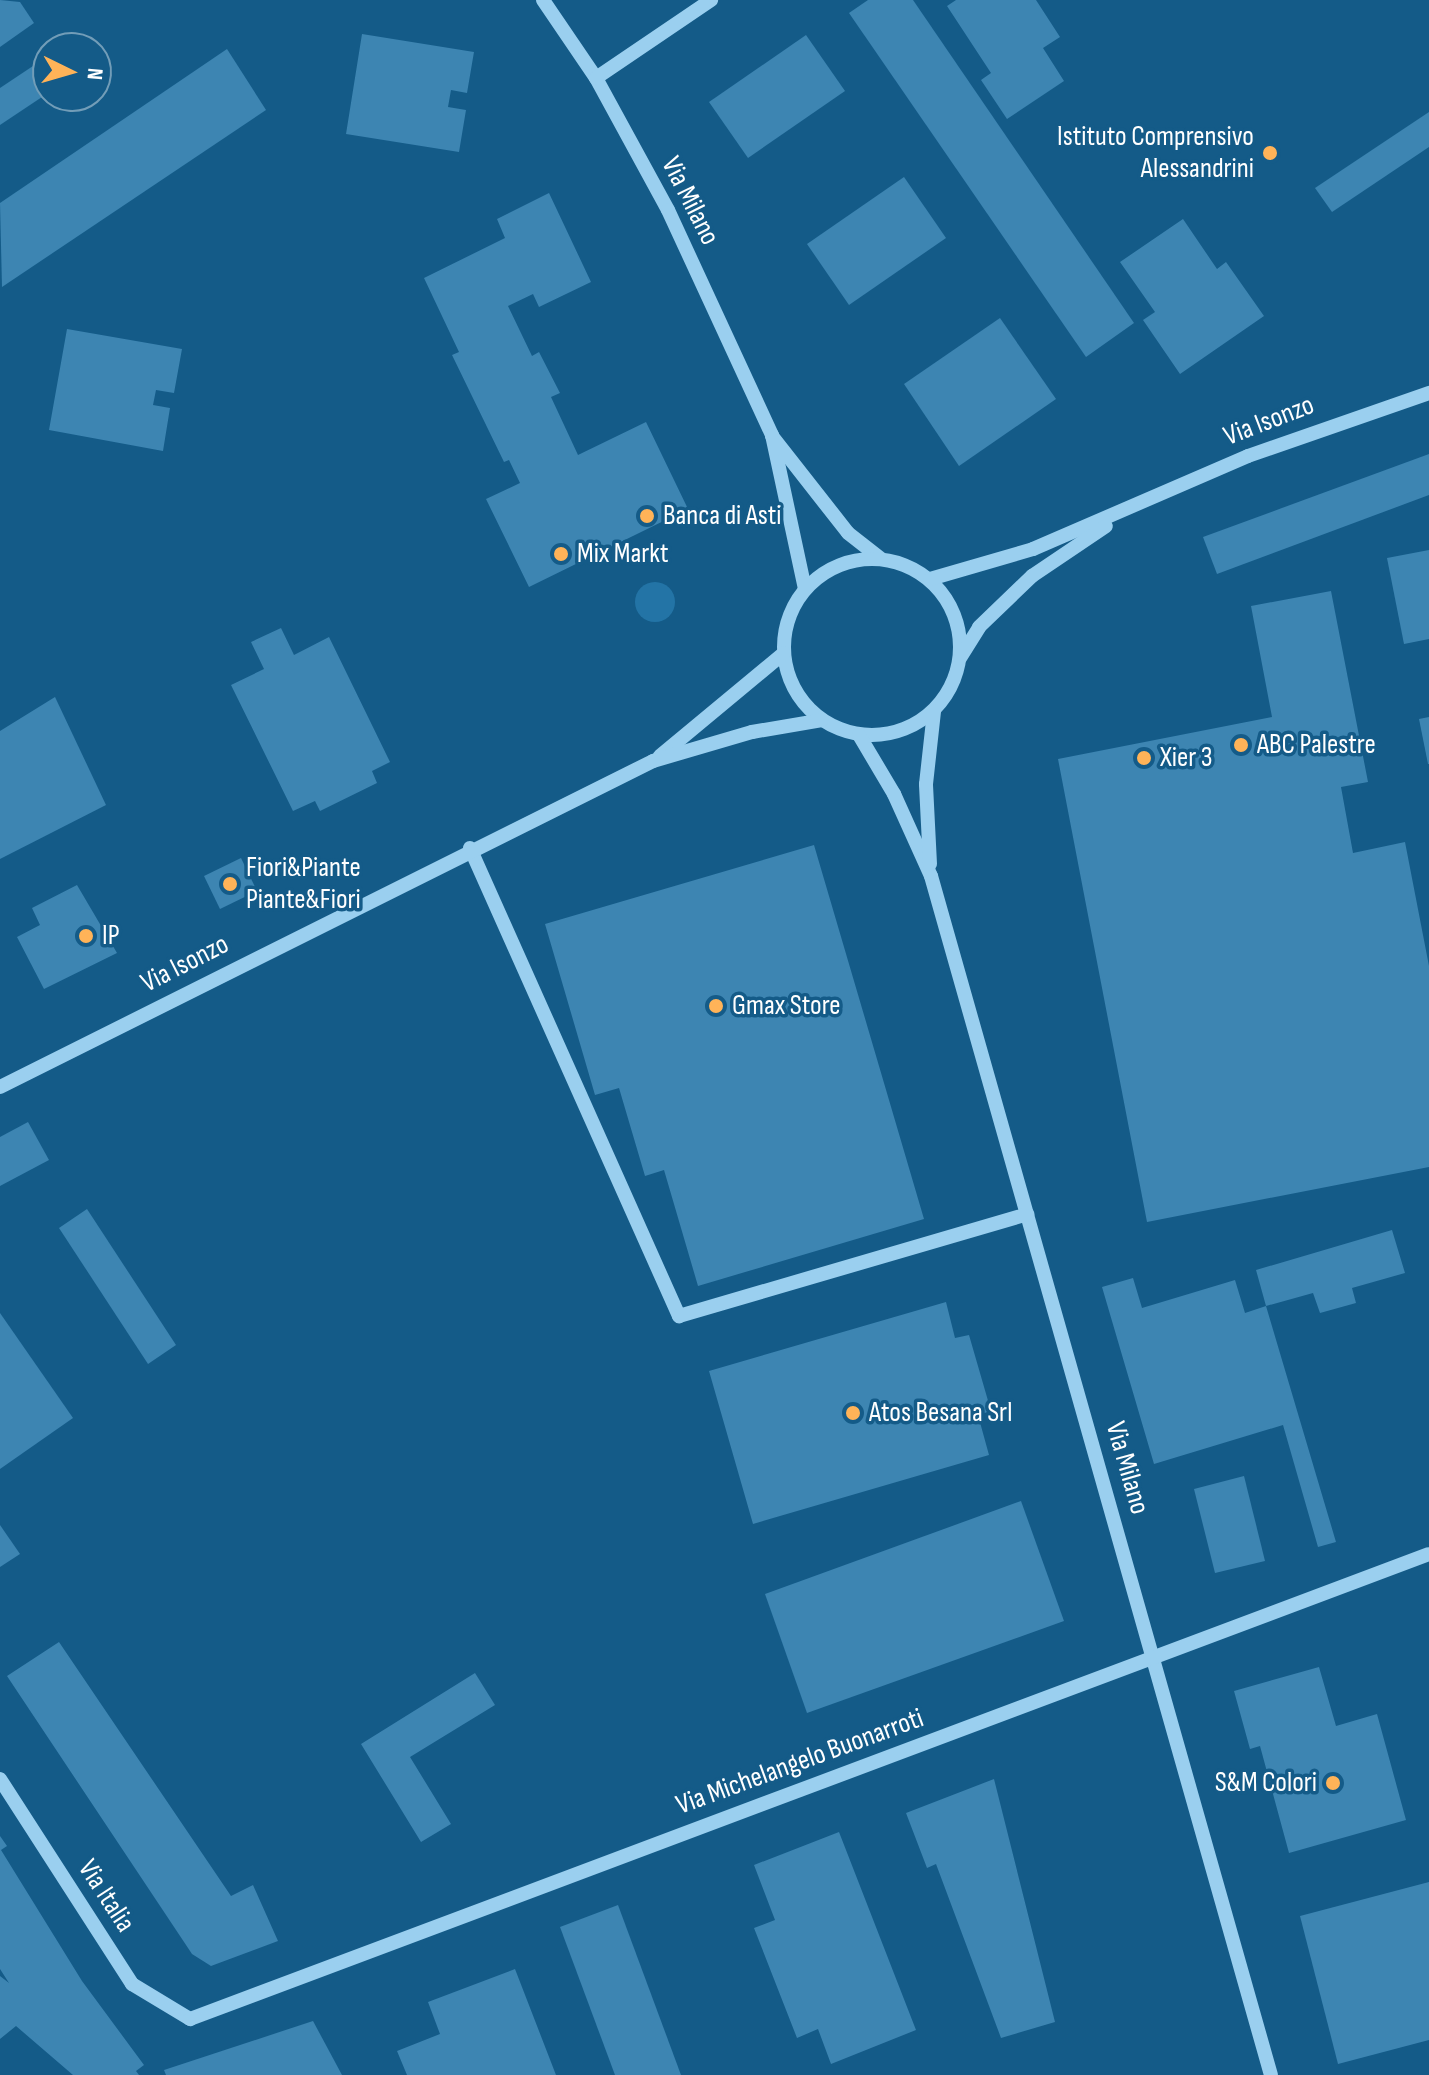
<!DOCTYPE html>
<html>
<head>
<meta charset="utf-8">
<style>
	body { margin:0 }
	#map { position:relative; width:1429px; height:2075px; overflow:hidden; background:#145b88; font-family:"Sofia Sans Condensed",sans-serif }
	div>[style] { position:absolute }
	.green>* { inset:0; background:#2374a6 }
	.round { border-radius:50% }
	.building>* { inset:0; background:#3d85b2 }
	.minor>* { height:14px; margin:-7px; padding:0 7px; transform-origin:7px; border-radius:7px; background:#9acfef }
	.minor>.ring { margin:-7px; padding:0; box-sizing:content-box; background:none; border:14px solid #9acfef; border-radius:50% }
	.dots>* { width:22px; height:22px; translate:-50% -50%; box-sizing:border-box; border:4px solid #145b88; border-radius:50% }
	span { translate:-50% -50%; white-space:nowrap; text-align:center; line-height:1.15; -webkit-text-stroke:7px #145b88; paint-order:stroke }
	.poi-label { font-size:28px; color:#fff }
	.right { translate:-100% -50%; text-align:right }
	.left { translate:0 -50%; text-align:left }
	.street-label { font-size:28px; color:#fff }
	.north { position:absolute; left:32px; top:32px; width:80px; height:80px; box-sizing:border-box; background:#145b88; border:2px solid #729db8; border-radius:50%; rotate:95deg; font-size:22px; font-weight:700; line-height:32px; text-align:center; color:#fff }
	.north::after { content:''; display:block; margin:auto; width:28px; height:36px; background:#ffb358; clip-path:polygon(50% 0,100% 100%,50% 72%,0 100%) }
</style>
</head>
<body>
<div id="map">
	<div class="green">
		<div class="round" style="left:635px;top:582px;width:40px;height:40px"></div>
	</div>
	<div class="building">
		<div style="clip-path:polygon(0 0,20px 2px,34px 23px,0 47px)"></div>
		<div style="clip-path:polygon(868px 0,913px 0,1134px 323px,1086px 357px,849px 13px)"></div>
		<div style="clip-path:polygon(956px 0,1036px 0,1060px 37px,1043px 48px,1064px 81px,1007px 119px,981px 80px,991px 73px,947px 6px)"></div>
		<div style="clip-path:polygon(362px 34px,474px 52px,467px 93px,451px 90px,448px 107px,466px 110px,459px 152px,346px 134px)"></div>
		<div style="clip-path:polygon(806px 35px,845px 91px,748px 158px,709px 102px)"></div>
		<div style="clip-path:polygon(227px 49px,266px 110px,2px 287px,0 203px)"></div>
		<div style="clip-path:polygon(48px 56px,48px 93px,0 125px,0 88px)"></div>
		<div style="clip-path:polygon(1429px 112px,1429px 147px,1332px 212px,1315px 188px)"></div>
		<div style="clip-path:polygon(904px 177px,946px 238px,849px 305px,807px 244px)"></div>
		<div style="clip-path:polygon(549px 193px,591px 282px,539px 307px,533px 294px,508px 306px,532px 356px,539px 352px,560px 393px,551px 397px,578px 455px,646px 422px,688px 509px,529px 587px,486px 499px,520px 483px,509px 460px,504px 462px,452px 355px,459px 352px,424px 278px,505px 238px,497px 219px)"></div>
		<div style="clip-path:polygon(1183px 219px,1217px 269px,1226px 262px,1264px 316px,1180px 374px,1143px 320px,1155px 312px,1120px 262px)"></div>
		<div style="clip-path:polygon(1000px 318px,1056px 399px,959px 466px,904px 384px)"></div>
		<div style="clip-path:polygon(67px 329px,182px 349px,174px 393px,156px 390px,153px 405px,170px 408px,163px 451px,49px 430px)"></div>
		<div style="clip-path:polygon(1429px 454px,1429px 495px,1217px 574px,1203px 537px)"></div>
		<div style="clip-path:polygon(1429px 550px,1429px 639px,1404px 644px,1387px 558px)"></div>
		<div style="clip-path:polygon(1331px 591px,1368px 782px,1341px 787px,1353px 853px,1405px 842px,1429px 966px,1429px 1167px,1147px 1222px,1058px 759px,1272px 717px,1251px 606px)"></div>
		<div style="clip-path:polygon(281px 628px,294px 655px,329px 637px,390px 762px,372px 771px,377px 783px,320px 811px,315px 801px,293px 811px,231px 685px,264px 669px,251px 642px)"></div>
		<div style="clip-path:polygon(55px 697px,106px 805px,0 859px,0 731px)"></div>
		<div style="clip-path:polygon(1429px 717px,1429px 764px,1428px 764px,1419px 719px)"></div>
		<div style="clip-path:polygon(814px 845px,924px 1219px,698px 1286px,664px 1170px,645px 1176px,619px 1088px,595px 1095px,545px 924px)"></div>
		<div style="clip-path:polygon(241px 858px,257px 891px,220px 909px,204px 876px)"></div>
		<div style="clip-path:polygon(77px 885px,117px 953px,44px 989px,17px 937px,40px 925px,32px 908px)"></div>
		<div style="clip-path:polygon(28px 1122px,49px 1160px,0 1186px,0 1137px)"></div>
		<div style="clip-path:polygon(87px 1209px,176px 1345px,148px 1364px,59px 1228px)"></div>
		<div style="clip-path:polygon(1392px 1230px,1405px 1273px,1352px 1288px,1356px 1303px,1320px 1313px,1313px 1293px,1266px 1306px,1336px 1542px,1318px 1547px,1283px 1425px,1154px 1464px,1102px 1287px,1133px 1278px,1142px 1308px,1235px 1280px,1245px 1313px,1266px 1306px,1256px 1270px)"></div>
		<div style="clip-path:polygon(946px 1302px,955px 1338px,969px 1335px,991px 1411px,978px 1415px,989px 1455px,753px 1524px,709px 1371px)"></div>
		<div style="clip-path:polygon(0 1313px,73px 1418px,0 1469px)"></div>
		<div style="clip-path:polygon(1244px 1476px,1265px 1561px,1215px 1573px,1194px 1489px)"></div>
		<div style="clip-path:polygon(1021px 1501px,1064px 1621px,807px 1713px,765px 1594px)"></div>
		<div style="clip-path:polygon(0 1525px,20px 1554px,0 1567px)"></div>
		<div style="clip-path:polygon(59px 1642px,231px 1896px,253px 1885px,278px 1941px,211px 1966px,192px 1954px,7px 1676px)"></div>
		<div style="clip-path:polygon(1319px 1667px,1336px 1726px,1377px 1714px,1406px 1820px,1289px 1853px,1260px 1746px,1250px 1749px,1234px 1691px)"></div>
		<div style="clip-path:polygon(475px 1673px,495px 1705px,410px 1757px,451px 1824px,421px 1842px,361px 1744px)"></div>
		<div style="clip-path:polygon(994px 1779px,1055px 2022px,1001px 2038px,936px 1864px,927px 1868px,906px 1813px)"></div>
		<div style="clip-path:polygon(839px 1832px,916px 2030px,831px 2064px,818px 2029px,797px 2038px,754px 1928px,775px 1920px,754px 1865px)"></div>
		<div style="clip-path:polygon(0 1836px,7px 1846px,1px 1850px,82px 1981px,144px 2065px,136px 2071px,139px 2075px,73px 2075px,16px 2026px,0 2039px,0 1976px,9px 1983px,0 1969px)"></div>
		<div style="clip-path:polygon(1429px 1882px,1429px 2040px,1338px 2064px,1300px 1916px)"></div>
		<div style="clip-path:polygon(618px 1905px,681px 2075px,615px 2075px,560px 1927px)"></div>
		<div style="clip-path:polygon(515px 1969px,556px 2075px,407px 2075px,397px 2051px,440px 2034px,428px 2002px)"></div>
		<div style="clip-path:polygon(313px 2021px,342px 2075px,166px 2075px,164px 2070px)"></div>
	</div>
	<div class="minor">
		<div style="left:543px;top:0;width:94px;rotate:55.8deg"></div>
		<div style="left:596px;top:78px;width:150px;rotate:61.4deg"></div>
		<div style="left:668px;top:210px;width:248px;rotate:65.2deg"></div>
		<div style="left:772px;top:435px;width:157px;rotate:77.9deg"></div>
		<div style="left:596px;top:78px;width:139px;rotate:-34.1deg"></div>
		<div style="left:772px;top:436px;width:123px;rotate:51.9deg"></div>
		<div style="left:848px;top:533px;width:41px;rotate:38deg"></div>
		<div class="ring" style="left:784px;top:559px;width:162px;height:162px"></div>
		<div style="left:930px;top:579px;width:107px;rotate:-16.2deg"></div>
		<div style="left:1033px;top:549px;width:234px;rotate:-23.4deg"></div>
		<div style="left:1248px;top:456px;width:192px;rotate:-19.2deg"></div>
		<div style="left:960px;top:658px;width:36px;rotate:-58deg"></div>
		<div style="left:979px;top:627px;width:74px;rotate:-43.9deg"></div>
		<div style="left:1032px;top:576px;width:89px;rotate:-34deg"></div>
		<div style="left:859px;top:735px;width:69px;rotate:59.3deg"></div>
		<div style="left:894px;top:794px;width:90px;rotate:65.7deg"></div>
		<div style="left:931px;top:876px;width:1246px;rotate:74.17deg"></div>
		<div style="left:660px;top:756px;width:161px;rotate:-39.7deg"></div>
		<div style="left:470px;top:848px;width:513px;rotate:65.94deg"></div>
		<div style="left:679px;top:1316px;width:363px;rotate:-16.3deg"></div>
		<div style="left:930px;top:864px;width:80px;rotate:-92.9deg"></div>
		<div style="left:926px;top:784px;width:73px;rotate:-83.7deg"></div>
		<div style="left:0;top:1087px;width:730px;rotate:-26.53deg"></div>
		<div style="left:653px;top:761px;width:103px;rotate:-16.3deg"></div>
		<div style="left:752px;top:732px;width:71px;rotate:-9.7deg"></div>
		<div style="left:0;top:1779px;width:244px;rotate:57.2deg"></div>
		<div style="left:132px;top:1984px;width:68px;rotate:31.1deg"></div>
		<div style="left:190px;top:2019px;width:1323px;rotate:-20.57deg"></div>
	</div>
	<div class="dots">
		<div style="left:1270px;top:153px;background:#ffb358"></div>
		<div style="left:647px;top:516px;background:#ffb358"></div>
		<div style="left:561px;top:554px;background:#ffb358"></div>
		<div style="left:1241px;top:745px;background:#ffb358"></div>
		<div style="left:1144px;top:758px;background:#ffb358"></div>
		<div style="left:230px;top:884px;background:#ffb358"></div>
		<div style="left:86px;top:936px;background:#ffb358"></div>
		<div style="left:716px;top:1006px;background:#ffb358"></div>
		<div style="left:853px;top:1413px;background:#ffb358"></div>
		<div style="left:1333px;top:1783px;background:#ffb358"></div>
	</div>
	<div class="poi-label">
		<span class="right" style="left:1254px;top:153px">Istituto Comprensivo<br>Alessandrini</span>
		<span class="left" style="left:663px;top:516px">Banca di Asti</span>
		<span class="left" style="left:577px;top:554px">Mix Markt</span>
		<span class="left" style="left:1257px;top:745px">ABC Palestre</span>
		<span class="left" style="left:1160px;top:758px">Xier 3</span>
		<span class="left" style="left:246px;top:884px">Fiori&amp;Piante<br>Piante&amp;Fiori</span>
		<span class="left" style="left:102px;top:936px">IP</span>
		<span class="left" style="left:732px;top:1006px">Gmax Store</span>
		<span class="left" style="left:869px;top:1413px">Atos Besana Srl</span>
		<span class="right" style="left:1317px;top:1783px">S&amp;M Colori</span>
	</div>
	<div class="street-label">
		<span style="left:690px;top:201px;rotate:63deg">Via Milano</span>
		<span style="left:1269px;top:421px;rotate:-21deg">Via Isonzo</span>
		<span style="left:185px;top:964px;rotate:-27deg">Via Isonzo</span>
		<span style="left:1127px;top:1468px;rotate:74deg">Via Milano</span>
		<span style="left:800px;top:1762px;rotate:-20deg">Via Michelangelo Buonarroti</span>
		<span style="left:106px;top:1896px;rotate:57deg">Via Italia</span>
	</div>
	<div class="north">N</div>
</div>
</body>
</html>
